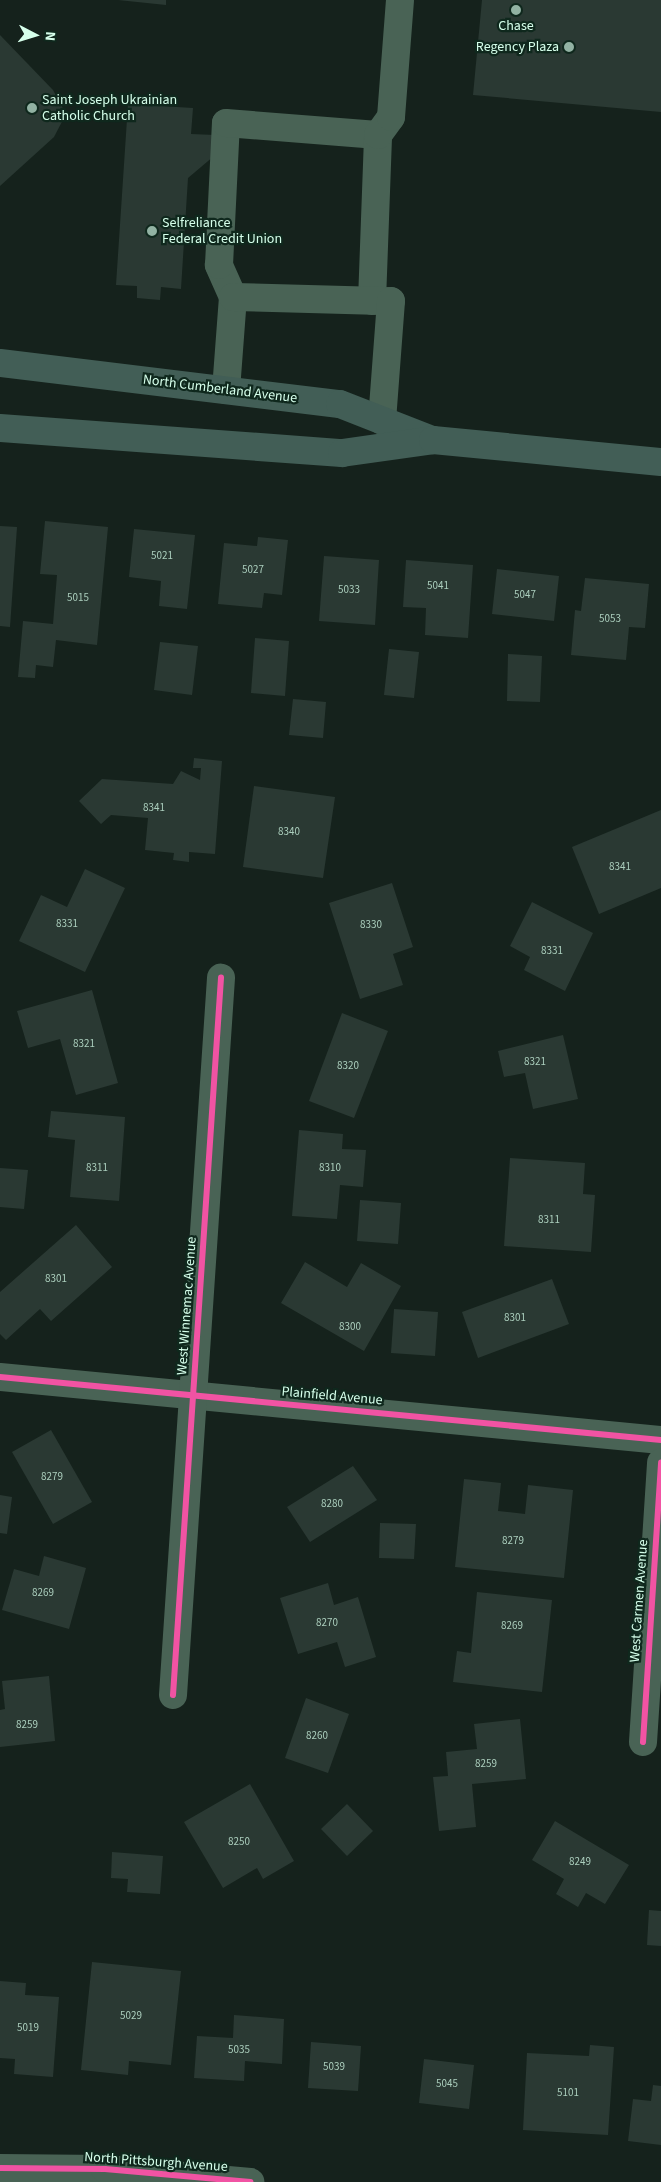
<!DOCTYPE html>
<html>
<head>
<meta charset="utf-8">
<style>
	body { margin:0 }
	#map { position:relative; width:661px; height:2182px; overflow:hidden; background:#15221c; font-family:"Source Sans 3",sans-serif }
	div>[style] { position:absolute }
	.building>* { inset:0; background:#2a3933 }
	.minor>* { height:28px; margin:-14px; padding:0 14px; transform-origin:14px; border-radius:14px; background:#496355 }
	.major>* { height:28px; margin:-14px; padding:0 14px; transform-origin:14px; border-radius:14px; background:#425e56 }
	.cycleway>* { height:6px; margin:-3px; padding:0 3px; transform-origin:3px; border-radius:3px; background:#f153a3 }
	.dots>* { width:14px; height:14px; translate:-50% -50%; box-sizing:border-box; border:2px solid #0f281d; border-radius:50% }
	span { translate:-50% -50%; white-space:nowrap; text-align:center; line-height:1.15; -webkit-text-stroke:4.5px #0f281d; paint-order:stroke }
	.number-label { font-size:11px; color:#abcebd }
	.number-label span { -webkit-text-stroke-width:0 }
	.poi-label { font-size:14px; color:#d6ffeb }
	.right { translate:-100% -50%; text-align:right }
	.left { translate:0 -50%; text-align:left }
	.street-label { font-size:14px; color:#d6ffeb }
	.north { position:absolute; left:10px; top:10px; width:50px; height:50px; -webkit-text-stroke:4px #0f281d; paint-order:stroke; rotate:95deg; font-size:14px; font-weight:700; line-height:20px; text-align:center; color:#d6ffeb }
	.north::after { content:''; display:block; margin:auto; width:18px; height:22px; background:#d6ffeb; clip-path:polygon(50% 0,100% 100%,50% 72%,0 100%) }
</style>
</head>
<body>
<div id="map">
	<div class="building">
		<div style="clip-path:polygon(118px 0,166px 0,166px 5px)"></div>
		<div style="clip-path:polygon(482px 0,661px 0,661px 112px,473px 95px)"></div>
		<div style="clip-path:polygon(0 35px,53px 90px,66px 114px,54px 137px,0 186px)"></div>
		<div style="clip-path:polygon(128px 104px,193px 108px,191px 134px,215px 135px,214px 156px,188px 178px,181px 289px,161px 287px,160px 300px,137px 298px,137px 286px,116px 285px)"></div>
		<div style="clip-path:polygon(45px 521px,108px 527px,97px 645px,56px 640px,53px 667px,36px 665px,35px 678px,18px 677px,23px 621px,53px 624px,57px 575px,40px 574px)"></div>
		<div style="clip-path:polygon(0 526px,17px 527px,10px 627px,0 626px)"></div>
		<div style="clip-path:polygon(134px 529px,195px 535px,187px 609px,159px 606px,161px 581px,129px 577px)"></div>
		<div style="clip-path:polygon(258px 537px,288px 540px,282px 595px,264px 593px,262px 608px,218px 604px,224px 543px,257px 546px)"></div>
		<div style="clip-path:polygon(324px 556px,379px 560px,375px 625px,319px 621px)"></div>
		<div style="clip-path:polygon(406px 560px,473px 565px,468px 638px,425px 635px,426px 608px,403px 607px)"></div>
		<div style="clip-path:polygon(497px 569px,559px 576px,554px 621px,492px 614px)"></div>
		<div style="clip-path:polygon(585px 578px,649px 584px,645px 628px,629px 627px,626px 660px,571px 655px,575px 610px,581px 611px)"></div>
		<div style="clip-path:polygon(255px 638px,289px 641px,285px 696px,251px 693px)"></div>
		<div style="clip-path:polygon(160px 642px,198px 646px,192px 695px,154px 690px)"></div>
		<div style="clip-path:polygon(389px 649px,419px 652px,414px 698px,384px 695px)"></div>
		<div style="clip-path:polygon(508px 654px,542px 656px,540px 702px,507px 701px)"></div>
		<div style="clip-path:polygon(293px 699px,326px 702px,323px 738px,289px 735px)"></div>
		<div style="clip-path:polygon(194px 758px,222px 761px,215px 854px,189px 852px,189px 862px,173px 860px,174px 853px,145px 850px,148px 818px,111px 815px,101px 824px,79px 801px,102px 779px,173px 784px,181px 771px,200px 780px,201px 768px,193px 768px)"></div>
		<div style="clip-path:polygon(254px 786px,335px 797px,323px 878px,243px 867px)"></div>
		<div style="clip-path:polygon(661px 810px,661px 888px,599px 914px,572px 847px)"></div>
		<div style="clip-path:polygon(85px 869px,125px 888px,85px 972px,19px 941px,41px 895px,67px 907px)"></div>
		<div style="clip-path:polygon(392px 883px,413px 947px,393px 954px,403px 985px,360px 999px,329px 903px)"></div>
		<div style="clip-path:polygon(532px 902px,593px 933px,565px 991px,524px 970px,530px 957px,510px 946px)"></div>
		<div style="clip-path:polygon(92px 990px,118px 1083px,76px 1095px,60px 1039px,28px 1048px,17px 1011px)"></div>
		<div style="clip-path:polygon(342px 1013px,388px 1031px,354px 1118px,309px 1101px)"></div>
		<div style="clip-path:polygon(563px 1035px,578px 1099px,533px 1109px,525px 1073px,504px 1077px,498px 1051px)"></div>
		<div style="clip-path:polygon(51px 1111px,125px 1117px,119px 1201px,70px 1197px,75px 1140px,48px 1137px)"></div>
		<div style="clip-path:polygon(299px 1130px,343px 1134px,342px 1149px,366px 1150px,363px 1187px,340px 1185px,337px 1219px,292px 1216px)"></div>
		<div style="clip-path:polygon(510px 1158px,585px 1163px,583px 1194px,595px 1195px,591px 1252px,504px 1246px)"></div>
		<div style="clip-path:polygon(0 1168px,28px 1170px,24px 1209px,0 1207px)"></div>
		<div style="clip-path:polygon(360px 1200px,401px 1203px,398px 1244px,357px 1241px)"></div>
		<div style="clip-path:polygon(76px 1225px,112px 1267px,51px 1321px,40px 1309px,6px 1340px,0 1334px,0 1292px)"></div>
		<div style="clip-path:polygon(305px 1262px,347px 1287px,361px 1263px,401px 1286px,364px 1351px,281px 1303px)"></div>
		<div style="clip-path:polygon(552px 1279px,569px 1324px,478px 1358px,462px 1312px)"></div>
		<div style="clip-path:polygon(394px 1309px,438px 1312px,435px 1356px,391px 1353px)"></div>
		<div style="clip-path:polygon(51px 1430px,92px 1502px,53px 1524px,12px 1452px)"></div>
		<div style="clip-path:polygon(353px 1466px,377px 1500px,310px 1542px,287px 1507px)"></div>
		<div style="clip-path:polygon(464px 1479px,501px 1483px,498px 1511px,525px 1514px,528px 1485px,573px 1490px,564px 1578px,455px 1567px)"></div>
		<div style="clip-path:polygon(0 1495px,12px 1497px,7px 1534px,0 1533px)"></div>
		<div style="clip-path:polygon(380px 1523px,416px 1524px,414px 1559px,379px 1558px)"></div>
		<div style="clip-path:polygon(44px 1556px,86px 1568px,69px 1629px,2px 1610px,14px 1569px,39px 1576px)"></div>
		<div style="clip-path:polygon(328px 1583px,334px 1605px,358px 1597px,376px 1657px,345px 1667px,337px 1642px,298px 1654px,280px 1598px)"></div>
		<div style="clip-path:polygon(477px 1592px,552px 1600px,542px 1692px,453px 1682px,457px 1651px,471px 1653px)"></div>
		<div style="clip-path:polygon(49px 1676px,55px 1741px,0 1747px,0 1710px,5px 1709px,2px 1681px)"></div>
		<div style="clip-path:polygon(306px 1698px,349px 1714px,328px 1773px,285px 1758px)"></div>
		<div style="clip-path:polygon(520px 1719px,526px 1779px,472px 1784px,476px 1827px,439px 1831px,433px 1777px,448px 1776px,446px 1752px,477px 1749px,474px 1724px)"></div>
		<div style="clip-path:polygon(250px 1784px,294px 1861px,263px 1879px,257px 1868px,223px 1888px,184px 1822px)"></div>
		<div style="clip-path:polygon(347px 1804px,373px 1831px,347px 1856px,321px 1829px)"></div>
		<div style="clip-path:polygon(555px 1821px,629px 1865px,605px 1904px,586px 1893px,578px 1907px,556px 1894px,564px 1879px,532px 1860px)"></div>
		<div style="clip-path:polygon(112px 1852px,163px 1856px,160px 1894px,127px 1892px,128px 1879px,111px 1878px)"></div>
		<div style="clip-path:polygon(649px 1910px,661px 1911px,661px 1946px,647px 1945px)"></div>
		<div style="clip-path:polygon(92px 1962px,181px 1971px,171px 2065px,129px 2061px,128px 2075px,81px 2070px)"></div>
		<div style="clip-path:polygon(0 1981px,26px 1983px,25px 1995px,59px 1997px,53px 2077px,14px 2074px,15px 2059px,0 2058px)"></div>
		<div style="clip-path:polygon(234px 2015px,284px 2019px,282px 2064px,245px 2061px,244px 2081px,194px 2078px,197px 2036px,233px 2038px)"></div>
		<div style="clip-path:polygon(311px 2042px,361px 2046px,358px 2091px,308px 2088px)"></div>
		<div style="clip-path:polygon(590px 2045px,614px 2047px,608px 2135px,523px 2130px,527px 2053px,589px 2056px)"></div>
		<div style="clip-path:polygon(424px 2059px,474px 2065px,469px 2109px,419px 2103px)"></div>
		<div style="clip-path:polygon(653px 2085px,661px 2086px,661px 2145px,628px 2141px,633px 2099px,651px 2101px)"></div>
	</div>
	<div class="minor">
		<div style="left:233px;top:297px;width:35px;rotate:-114deg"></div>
		<div style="left:219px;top:265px;width:142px;rotate:-87.2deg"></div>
		<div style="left:226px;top:123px;width:152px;rotate:4.5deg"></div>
		<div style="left:372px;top:301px;width:166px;rotate:-87.9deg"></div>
		<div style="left:378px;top:135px;width:22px;rotate:-54deg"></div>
		<div style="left:391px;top:117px;width:117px;rotate:-85.6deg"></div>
		<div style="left:226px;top:390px;width:93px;rotate:-85.7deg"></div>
		<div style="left:233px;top:297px;width:158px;rotate:1.5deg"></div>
		<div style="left:391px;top:301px;width:120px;rotate:94.3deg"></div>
		<div style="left:0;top:1377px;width:664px;rotate:5.44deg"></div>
		<div style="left:173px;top:1695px;width:719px;rotate:-86.17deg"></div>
		<div style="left:643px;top:1742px;width:280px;rotate:-86.3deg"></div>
		<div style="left:0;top:2168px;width:105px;rotate:0.5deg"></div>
		<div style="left:105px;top:2169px;width:146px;rotate:5.1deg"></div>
	</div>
	<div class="major">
		<div style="left:0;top:363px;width:342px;rotate:6.9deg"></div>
		<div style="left:340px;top:404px;width:99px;rotate:21.4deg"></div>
		<div style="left:0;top:428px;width:343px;rotate:4.2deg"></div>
		<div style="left:342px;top:453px;width:92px;rotate:-8.1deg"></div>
		<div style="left:433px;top:440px;width:229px;rotate:5.5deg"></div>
	</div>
	<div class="cycleway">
		<div style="left:0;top:1377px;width:664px;rotate:5.44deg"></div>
		<div style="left:173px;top:1695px;width:719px;rotate:-86.17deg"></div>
		<div style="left:643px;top:1742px;width:280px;rotate:-86.3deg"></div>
		<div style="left:0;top:2168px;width:105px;rotate:0.5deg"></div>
		<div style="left:105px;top:2169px;width:146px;rotate:5.1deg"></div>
	</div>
	<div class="dots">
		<div style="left:516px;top:10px;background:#92b2a3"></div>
		<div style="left:569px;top:47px;background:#92b2a3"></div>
		<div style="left:32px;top:108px;background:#92b2a3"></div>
		<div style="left:152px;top:231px;background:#92b2a3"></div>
	</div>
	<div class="number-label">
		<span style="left:162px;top:556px">5021</span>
		<span style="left:253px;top:570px">5027</span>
		<span style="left:438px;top:586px">5041</span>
		<span style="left:349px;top:590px">5033</span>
		<span style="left:525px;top:595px">5047</span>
		<span style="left:78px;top:598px">5015</span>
		<span style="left:610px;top:619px">5053</span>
		<span style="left:154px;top:808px">8341</span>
		<span style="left:289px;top:832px">8340</span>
		<span style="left:620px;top:867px">8341</span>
		<span style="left:67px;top:924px">8331</span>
		<span style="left:371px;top:925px">8330</span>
		<span style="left:552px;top:951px">8331</span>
		<span style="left:84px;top:1044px">8321</span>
		<span style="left:535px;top:1062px">8321</span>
		<span style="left:348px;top:1066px">8320</span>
		<span style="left:97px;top:1168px">8311</span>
		<span style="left:330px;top:1168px">8310</span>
		<span style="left:549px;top:1220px">8311</span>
		<span style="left:56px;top:1279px">8301</span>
		<span style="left:515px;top:1318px">8301</span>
		<span style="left:350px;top:1327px">8300</span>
		<span style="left:52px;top:1477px">8279</span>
		<span style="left:332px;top:1504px">8280</span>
		<span style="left:513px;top:1541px">8279</span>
		<span style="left:43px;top:1593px">8269</span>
		<span style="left:327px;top:1623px">8270</span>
		<span style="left:512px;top:1626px">8269</span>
		<span style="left:27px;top:1725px">8259</span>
		<span style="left:317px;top:1736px">8260</span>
		<span style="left:486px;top:1764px">8259</span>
		<span style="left:239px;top:1842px">8250</span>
		<span style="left:580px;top:1862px">8249</span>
		<span style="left:131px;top:2016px">5029</span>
		<span style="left:28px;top:2028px">5019</span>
		<span style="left:239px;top:2050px">5035</span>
		<span style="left:334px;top:2067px">5039</span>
		<span style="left:447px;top:2084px">5045</span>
		<span style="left:568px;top:2093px">5101</span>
	</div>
	<div class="poi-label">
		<span style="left:516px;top:26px">Chase</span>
		<span class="right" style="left:559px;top:47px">Regency Plaza</span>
		<span class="left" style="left:42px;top:108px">Saint Joseph Ukrainian<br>Catholic Church</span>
		<span class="left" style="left:162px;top:231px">Selfreliance<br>Federal Credit Union</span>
	</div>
	<div class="street-label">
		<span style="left:220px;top:389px;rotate:7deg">North Cumberland Avenue</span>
		<span style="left:187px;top:1306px;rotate:-86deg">West Winnemac Avenue</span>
		<span style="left:332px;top:1396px;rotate:5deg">Plainfield Avenue</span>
		<span style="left:639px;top:1601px;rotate:-86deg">West Carmen Avenue</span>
		<span style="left:156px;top:2162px;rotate:4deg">North Pittsburgh Avenue</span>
	</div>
	<div class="north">N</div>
</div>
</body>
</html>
